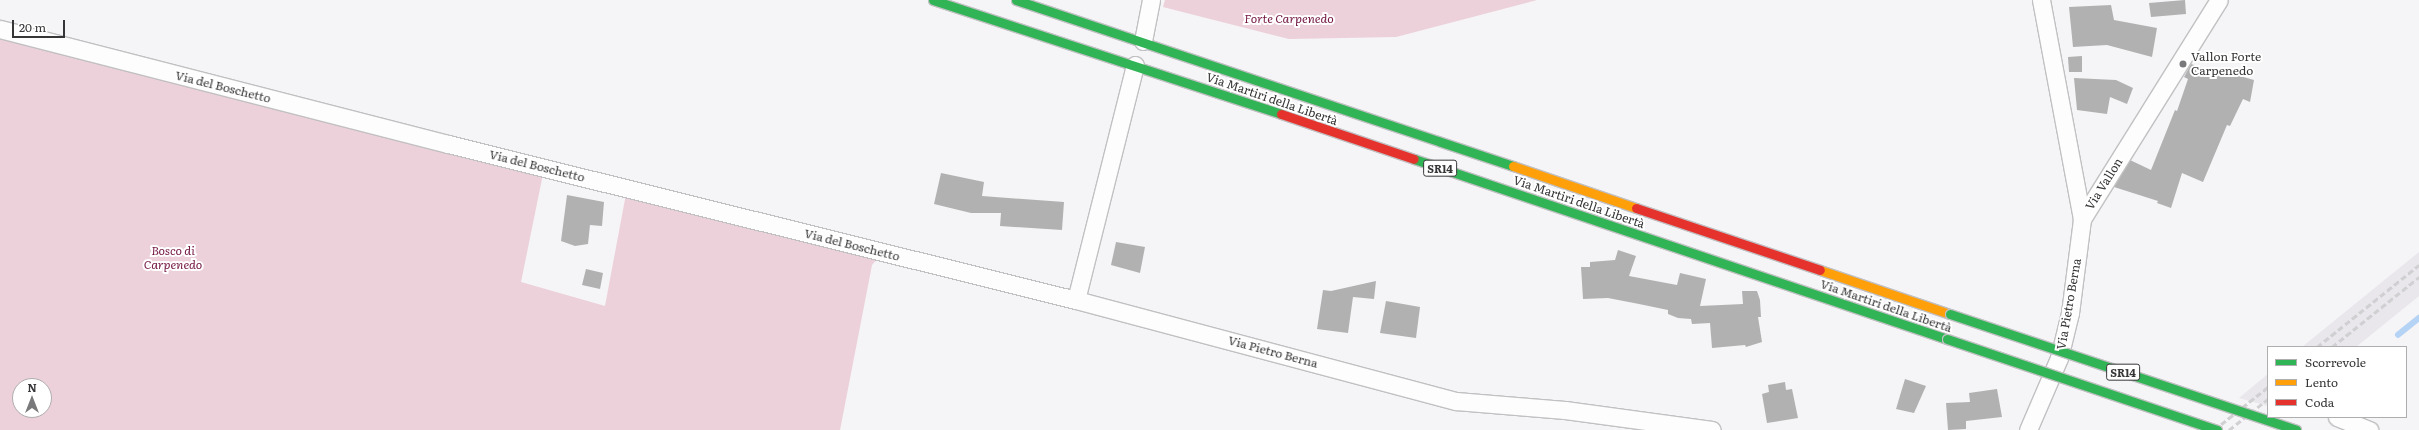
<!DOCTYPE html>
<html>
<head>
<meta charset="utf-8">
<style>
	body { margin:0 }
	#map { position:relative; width:2419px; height:430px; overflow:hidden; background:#f5f4f6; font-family:Literata,serif }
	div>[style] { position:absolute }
	.built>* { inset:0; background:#e9e6ec }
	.green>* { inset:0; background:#ecd0da }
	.stream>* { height:5.5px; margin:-2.75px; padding:0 2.75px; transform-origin:2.75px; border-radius:2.75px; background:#b5d3f5 }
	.building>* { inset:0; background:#b2b1b2 }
	.roads { filter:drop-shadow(1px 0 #c1c0c2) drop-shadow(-1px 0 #c1c0c2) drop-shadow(0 1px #c1c0c2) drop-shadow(0 -1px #c1c0c2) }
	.street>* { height:17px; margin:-8.5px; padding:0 8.5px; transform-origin:8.5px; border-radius:8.5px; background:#fefdfe }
	.fast>* { height:9px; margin:-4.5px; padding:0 4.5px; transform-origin:4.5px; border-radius:4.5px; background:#30b455 }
	.slow>* { height:9px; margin:-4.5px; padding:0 4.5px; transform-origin:4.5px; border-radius:4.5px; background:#ff9f0a }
	.jam>* { height:9px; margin:-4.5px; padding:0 4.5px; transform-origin:4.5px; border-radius:4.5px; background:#e5322d }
	.rail>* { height:3px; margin-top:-1.5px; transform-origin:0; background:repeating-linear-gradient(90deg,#d0cfd1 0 6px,transparent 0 9px) }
	.bridges { filter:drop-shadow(1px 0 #c1c0c2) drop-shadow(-1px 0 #c1c0c2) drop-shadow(0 1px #c1c0c2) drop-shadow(0 -1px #c1c0c2) }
	.fast-bridge>* { height:9px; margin:-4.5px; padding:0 4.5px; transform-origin:4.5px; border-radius:4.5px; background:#30b455 }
	.dots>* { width:11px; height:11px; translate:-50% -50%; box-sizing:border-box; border:2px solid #fff; border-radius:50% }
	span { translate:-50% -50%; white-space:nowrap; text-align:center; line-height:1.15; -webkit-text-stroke:4px #fff; paint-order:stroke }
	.shield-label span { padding:1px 3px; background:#fff; border:1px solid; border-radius:3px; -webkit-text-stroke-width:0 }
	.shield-label { font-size:11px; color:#363537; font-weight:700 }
	.park-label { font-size:12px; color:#741743; font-style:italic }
	.poi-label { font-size:12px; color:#363537 }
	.left { translate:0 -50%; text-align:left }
	.street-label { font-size:12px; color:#363537 }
	.legend { position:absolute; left:2267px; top:346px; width:140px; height:72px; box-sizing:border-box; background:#fff; border:1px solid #afaeaf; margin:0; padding:5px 7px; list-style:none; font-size:12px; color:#363537 }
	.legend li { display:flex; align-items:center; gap:8px; height:20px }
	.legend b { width:20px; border:1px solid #afaeaf }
	.north { position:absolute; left:12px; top:378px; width:40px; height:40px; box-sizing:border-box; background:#fff; border:1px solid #afaeaf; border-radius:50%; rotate:0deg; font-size:11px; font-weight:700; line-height:16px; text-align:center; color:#363537 }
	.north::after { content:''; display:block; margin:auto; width:14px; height:18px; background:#79787a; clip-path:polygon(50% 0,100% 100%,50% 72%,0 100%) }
	.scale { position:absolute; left:12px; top:20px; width:53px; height:18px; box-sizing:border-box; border:2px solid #363537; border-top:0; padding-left:5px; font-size:12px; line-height:14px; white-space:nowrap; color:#363537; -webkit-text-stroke:3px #fff; paint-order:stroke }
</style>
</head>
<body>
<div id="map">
	<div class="built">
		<div style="clip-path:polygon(2419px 252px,2419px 296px,2356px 347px,2302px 347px)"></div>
		<div style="clip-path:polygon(2268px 374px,2268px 406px,2239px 398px)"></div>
	</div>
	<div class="green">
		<div style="clip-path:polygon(1165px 0,1537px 0,1396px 37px,1289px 39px,1163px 7px)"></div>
		<div style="clip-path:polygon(evenodd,0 36px,543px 174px,521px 282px,605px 306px,626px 194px,878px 258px,872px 265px,840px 430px,0 430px,0 36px,20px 386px,44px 386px,44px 410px,20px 410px,20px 386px)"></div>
	</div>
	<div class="stream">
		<div style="left:2398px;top:335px;width:27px;rotate:-39deg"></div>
	</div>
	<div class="building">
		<div style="clip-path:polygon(2185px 0,2186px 14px,2151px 17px,2149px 3px)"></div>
		<div style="clip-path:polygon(2111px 5px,2114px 20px,2157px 28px,2152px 57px,2107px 45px,2073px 47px,2069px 7px)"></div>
		<div style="clip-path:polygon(2082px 56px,2082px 72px,2069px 72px,2068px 57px)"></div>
		<div style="clip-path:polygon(2191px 64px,2232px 77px,2233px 74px,2254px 80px,2250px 102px,2243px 99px,2230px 126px,2227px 125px,2203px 182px,2182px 173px,2171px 208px,2157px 203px,2158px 201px,2114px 187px,2130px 160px,2151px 170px,2175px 110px,2177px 111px,2188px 79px,2184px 77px)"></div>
		<div style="clip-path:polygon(2074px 78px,2116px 80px,2133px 88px,2127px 104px,2110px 97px,2107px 114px,2077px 110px)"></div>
		<div style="clip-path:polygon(941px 173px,984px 182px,982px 196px,1064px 202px,1062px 230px,1000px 226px,1001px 213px,971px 213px,934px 204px)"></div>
		<div style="clip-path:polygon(567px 195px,604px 202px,602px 226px,590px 225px,588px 244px,575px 246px,561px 241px)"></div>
		<div style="clip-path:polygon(1116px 242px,1145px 247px,1140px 273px,1111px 265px)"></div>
		<div style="clip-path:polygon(1618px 250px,1636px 256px,1629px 276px,1677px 285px,1680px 273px,1706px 279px,1700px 306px,1743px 304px,1742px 291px,1757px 291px,1760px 300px,1761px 317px,1758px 317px,1762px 342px,1746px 347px,1745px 345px,1712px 348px,1710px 323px,1692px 324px,1691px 319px,1678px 318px,1668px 314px,1668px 310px,1639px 304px,1608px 298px,1583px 299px,1581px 267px,1590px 267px,1590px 262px,1615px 260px)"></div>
		<div style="clip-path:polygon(586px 269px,603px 273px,600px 289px,582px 285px)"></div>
		<div style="clip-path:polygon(1376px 281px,1374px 299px,1353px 297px,1348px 333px,1317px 329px,1323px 290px,1331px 291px)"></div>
		<div style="clip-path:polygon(1386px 301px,1420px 307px,1416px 338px,1380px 333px)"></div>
		<div style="clip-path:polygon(1905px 379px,1926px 386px,1914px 413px,1896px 409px)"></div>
		<div style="clip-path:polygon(1785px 382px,1786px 390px,1792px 389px,1798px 418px,1767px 423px,1762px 394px,1769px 392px,1768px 385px)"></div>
		<div style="clip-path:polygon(1997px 389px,2002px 417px,1966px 421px,1966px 429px,1948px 430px,1946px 403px,1970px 402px,1969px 393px)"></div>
	</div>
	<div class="roads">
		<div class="street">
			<div style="left:0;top:29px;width:463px;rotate:14.4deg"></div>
			<div style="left:448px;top:144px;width:647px;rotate:13.95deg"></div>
			<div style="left:1143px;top:41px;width:42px;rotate:-79deg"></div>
			<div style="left:1135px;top:65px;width:242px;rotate:104.1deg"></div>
			<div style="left:1076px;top:300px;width:393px;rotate:14.9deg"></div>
			<div style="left:1456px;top:401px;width:109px;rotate:4.7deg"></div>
			<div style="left:1565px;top:410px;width:148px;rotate:7.7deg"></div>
			<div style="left:2082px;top:219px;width:258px;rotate:-58deg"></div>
			<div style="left:2337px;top:417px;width:35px;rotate:22deg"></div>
			<div style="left:2028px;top:430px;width:78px;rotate:-66.7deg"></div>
			<div style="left:2059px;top:358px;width:46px;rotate:-76.3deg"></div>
			<div style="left:2070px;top:313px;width:95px;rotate:-82.7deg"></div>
			<div style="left:2082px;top:219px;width:223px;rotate:-100.6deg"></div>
		</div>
		<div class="fast">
			<div style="left:933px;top:0;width:366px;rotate:18.1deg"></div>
			<div style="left:1016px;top:0;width:524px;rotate:18.47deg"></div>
			<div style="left:1414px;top:159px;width:563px;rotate:18.66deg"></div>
		</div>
		<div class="slow">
			<div style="left:1513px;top:166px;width:130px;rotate:18.9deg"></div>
			<div style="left:1820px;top:270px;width:137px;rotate:18.7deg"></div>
		</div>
		<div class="jam">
			<div style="left:1281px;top:114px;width:140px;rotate:18.7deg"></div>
			<div style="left:1636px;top:208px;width:194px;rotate:18.6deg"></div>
		</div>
	</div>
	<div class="rail">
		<div style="left:2317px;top:347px;width:131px;rotate:-38.8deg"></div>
		<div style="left:2332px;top:347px;width:112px;rotate:-38.8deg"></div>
		<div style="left:2214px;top:430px;width:69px;rotate:-38.5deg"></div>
		<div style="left:2229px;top:430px;width:50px;rotate:-38.5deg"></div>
	</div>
	<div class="bridges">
		<div class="fast-bridge">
			<div style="left:1950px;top:314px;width:365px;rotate:18.5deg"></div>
			<div style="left:1947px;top:339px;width:285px;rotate:18.6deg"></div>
		</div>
	</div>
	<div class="dots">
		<div style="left:2183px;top:64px;background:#79787a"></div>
	</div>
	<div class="shield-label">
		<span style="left:1440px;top:168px">SR14</span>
		<span style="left:2123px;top:372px">SR14</span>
	</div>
	<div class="park-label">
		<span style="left:1289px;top:19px">Forte Carpenedo</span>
		<span style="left:173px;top:258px">Bosco di<br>Carpenedo</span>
	</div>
	<div class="poi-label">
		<span class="left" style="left:2191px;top:64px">Vallon Forte<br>Carpenedo</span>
	</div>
	<div class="street-label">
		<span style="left:223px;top:87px;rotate:14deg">Via del Boschetto</span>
		<span style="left:1272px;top:99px;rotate:19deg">Via Martiri della Libertà</span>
		<span style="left:537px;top:166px;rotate:14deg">Via del Boschetto</span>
		<span style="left:2104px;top:184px;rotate:-58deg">Via Vallon</span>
		<span style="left:1579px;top:202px;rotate:19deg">Via Martiri della Libertà</span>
		<span style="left:852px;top:245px;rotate:14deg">Via del Boschetto</span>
		<span style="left:2069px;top:304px;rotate:-80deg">Via Pietro Berna</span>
		<span style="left:1886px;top:306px;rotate:19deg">Via Martiri della Libertà</span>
		<span style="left:1273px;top:352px;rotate:15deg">Via Pietro Berna</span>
	</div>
	<ul class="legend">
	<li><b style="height:5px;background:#30b455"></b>Scorrevole</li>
	<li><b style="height:5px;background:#ff9f0a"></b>Lento</li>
	<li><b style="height:5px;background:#e5322d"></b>Coda</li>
	</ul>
	<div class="north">N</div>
	<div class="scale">20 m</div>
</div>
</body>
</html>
